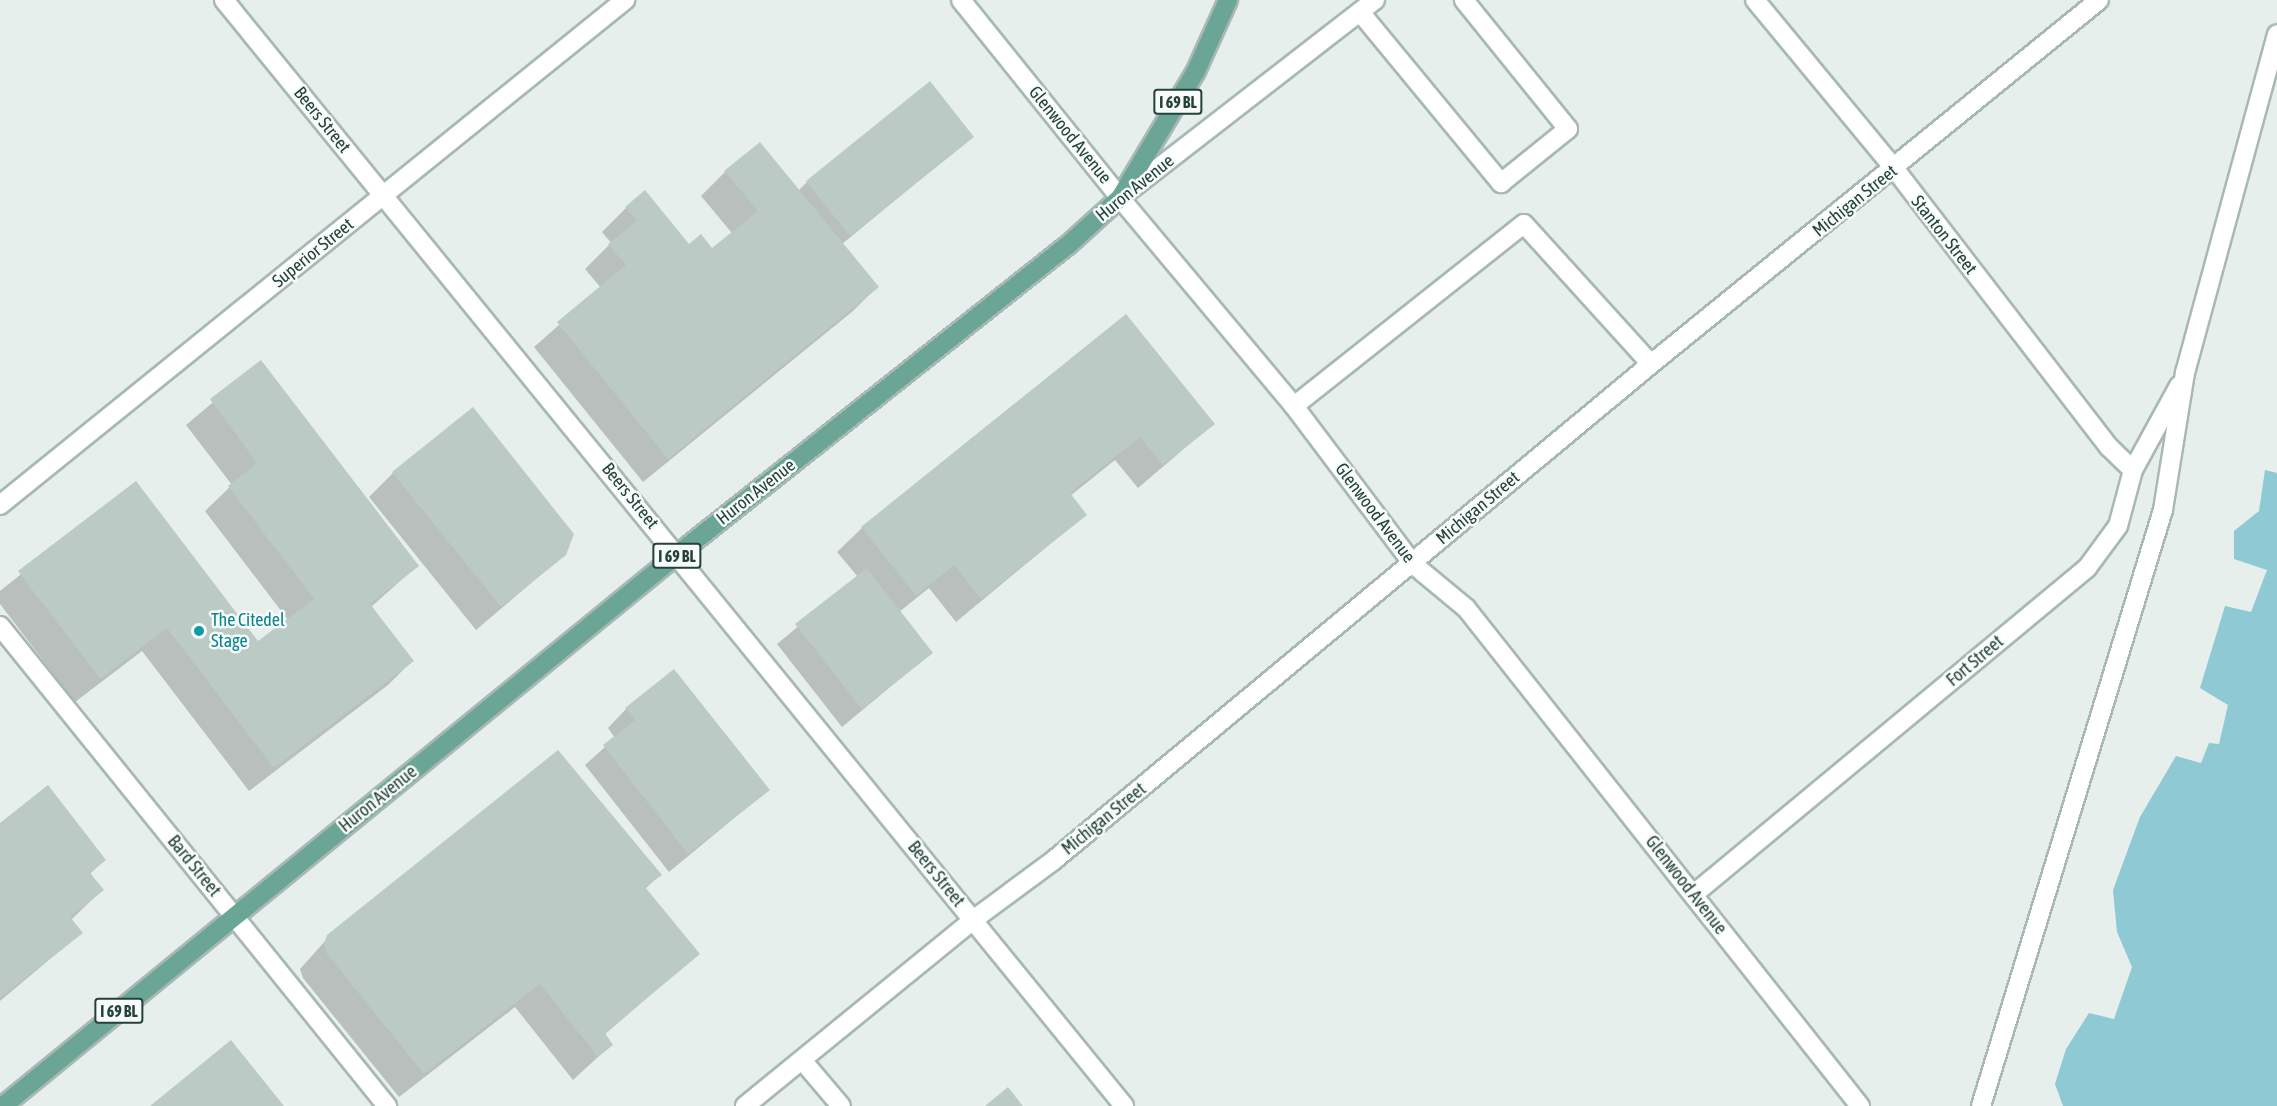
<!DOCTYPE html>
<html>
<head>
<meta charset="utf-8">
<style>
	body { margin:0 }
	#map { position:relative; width:2277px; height:1106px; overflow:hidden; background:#e6efeb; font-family:"Asap Condensed",sans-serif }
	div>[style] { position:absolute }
	.water>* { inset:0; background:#8ec9d4 }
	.shadow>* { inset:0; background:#0003 }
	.building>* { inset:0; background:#bbcac4 }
	.roads { filter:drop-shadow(2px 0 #a8b8b2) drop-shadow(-2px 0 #a8b8b2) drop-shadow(0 2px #a8b8b2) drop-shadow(0 -2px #a8b8b2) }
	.lane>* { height:18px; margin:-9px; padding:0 9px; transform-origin:9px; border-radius:9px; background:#fff }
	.street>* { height:18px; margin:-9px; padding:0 9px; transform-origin:9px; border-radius:9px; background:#fff }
	.secondary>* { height:18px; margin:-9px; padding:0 9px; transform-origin:9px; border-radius:9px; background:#fff }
	.primary>* { height:18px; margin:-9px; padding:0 9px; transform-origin:9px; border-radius:9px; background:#6aa596 }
	.dots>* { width:16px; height:16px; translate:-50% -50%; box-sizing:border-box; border:3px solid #f7fbf9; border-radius:50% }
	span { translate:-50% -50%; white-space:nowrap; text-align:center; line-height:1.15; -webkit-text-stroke:5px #f7fbf9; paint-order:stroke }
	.shield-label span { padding:2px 4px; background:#f7fbf9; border:2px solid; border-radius:4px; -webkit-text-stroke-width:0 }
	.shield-label { font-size:16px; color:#24423a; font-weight:700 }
	.street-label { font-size:18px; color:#24423a }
	.culture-label { font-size:18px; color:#0d838f }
	.left { translate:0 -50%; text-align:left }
</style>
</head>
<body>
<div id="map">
	<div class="water">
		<div style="clip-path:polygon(2265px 470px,2277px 473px,2277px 1106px,2063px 1106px,2055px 1084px,2066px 1049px,2089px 1013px,2114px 1019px,2132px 967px,2117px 932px,2113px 890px,2140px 817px,2176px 756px,2201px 763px,2209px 743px,2219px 744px,2228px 705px,2200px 688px,2225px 606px,2251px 612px,2267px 570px,2234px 559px,2234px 531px,2259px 511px)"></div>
	</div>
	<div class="shadow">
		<div style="clip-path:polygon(972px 137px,842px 244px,877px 287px,853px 311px,643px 482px,534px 347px,601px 288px,585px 269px,611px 243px,602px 232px,626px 208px,689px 246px,712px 250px,732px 233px,701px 196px,725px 172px,798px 191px,807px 182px)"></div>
		<div style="clip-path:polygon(1126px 316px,1213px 424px,1138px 488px,1115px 460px,1070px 496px,1085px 515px,956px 622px,929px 588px,899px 612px,931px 653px,842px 727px,777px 644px,858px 577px,837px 552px,862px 528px)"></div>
		<div style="clip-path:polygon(261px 362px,417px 566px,371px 607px,412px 661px,388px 685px,249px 791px,142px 651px,75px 702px,0 604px,0 591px,135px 483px,258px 643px,288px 620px,205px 511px,232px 485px,186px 425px)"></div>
		<div style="clip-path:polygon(393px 473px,565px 554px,476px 630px,369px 497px)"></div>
		<div style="clip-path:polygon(626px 709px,768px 790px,669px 872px,585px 765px,615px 738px,608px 728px)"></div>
		<div style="clip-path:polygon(0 825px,104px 860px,89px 875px,102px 890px,71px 920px,81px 933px,0 1001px)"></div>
		<div style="clip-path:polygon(660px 875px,645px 889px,698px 954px,604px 1035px,611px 1045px,573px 1080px,515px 1007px,399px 1097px,303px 978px,300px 969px,335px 930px)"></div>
	</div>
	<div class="building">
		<div style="clip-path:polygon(930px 81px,974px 137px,850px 236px,806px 181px)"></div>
		<div style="clip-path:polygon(760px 142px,879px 287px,668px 459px,557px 322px,626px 265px,608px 244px,637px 221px,625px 207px,645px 190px,689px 244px,701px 234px,712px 248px,758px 211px,724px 171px)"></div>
		<div style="clip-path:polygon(1126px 314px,1215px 424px,1163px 465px,1140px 437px,1070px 493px,1087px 515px,981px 599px,954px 565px,916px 596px,861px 527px)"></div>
		<div style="clip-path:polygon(261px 360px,419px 566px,370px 604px,414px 661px,274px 768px,167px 628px,100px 679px,18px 571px,136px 481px,258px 641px,314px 599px,228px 486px,257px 463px,210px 399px)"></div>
		<div style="clip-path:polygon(473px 407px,574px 534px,566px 555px,501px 607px,392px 472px)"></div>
		<div style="clip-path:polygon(867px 568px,933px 653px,862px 709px,795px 624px)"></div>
		<div style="clip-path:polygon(674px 669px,770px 790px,688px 854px,603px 745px,635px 720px,625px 708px)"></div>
		<div style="clip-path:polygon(558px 750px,662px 875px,645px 887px,700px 954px,605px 1033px,613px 1045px,598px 1057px,540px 984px,424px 1074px,327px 954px,324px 944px,327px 935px)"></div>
		<div style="clip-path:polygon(48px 785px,106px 860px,90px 873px,104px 890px,70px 917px,83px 933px,0 998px,0 823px)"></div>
		<div style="clip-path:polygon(231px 1040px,284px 1106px,150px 1106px)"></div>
		<div style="clip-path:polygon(1008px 1087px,1023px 1106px,985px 1106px)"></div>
	</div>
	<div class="roads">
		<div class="lane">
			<div style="left:1360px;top:12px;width:222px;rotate:50.5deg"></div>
			<div style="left:1501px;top:183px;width:86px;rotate:-38.9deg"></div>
			<div style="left:1568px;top:129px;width:166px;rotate:-128.9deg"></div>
			<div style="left:1294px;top:406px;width:293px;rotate:-38.4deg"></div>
			<div style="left:1524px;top:224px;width:189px;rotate:47.8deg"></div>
			<div style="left:802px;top:1060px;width:60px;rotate:49.7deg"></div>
		</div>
		<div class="street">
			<div style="left:224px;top:0;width:1426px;rotate:50.86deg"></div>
			<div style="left:1375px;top:0;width:323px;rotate:142.2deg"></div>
			<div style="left:1120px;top:198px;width:271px;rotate:50.1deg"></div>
			<div style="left:1294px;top:406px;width:199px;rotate:53deg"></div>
			<div style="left:1414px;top:565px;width:67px;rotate:39.6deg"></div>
			<div style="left:1466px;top:608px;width:635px;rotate:51.65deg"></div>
			<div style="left:1755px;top:0;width:218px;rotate:50.4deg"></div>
			<div style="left:1894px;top:168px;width:352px;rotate:52.4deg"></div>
			<div style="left:2109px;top:447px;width:33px;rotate:44deg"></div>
			<div style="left:0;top:505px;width:804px;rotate:-38.94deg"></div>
			<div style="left:0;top:626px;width:617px;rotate:51.12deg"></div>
			<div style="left:1694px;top:894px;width:511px;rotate:-39.68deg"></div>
			<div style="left:2087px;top:568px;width:52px;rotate:-53.6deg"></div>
			<div style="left:2118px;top:526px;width:58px;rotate:-75deg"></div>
			<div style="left:2133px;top:470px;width:96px;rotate:-61.3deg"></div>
			<div style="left:745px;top:1106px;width:294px;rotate:-39.2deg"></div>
			<div style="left:973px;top:920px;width:101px;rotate:-36.5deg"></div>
			<div style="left:1054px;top:860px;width:776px;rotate:-39.72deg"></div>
			<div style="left:1651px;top:364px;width:577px;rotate:-39.09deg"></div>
			<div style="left:1981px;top:1106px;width:623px;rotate:-73.02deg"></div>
			<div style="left:2163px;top:510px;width:139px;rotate:-80.9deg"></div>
			<div style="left:2185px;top:373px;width:351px;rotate:-74.8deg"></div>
		</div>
		<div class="secondary">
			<div style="left:961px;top:0;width:254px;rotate:51.2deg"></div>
		</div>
		<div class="primary">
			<div style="left:3px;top:1106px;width:872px;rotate:-39.28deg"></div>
			<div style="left:678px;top:554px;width:496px;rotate:-38.4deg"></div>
			<div style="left:1067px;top:246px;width:72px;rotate:-42.2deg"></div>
			<div style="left:1120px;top:198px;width:148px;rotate:-59.1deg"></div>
			<div style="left:1196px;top:71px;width:78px;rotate:-65.7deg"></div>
		</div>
	</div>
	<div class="dots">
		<div style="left:199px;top:631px;background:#0f9aa8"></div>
	</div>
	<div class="shield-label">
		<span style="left:1178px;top:102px">I 69 BL</span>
		<span style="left:677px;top:556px">I 69 BL</span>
		<span style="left:119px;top:1011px">I 69 BL</span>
	</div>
	<div class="street-label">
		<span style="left:322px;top:120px;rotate:51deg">Beers Street</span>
		<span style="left:1070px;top:135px;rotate:51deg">Glenwood Avenue</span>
		<span style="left:1135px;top:188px;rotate:-39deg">Huron Avenue</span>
		<span style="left:1855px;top:201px;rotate:-39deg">Michigan Street</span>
		<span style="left:1944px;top:235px;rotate:52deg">Stanton Street</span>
		<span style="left:313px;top:253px;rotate:-39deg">Superior Street</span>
		<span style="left:756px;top:492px;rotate:-38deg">Huron Avenue</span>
		<span style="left:630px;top:496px;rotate:51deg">Beers Street</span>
		<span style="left:1478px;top:508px;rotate:-40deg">Michigan Street</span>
		<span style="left:1375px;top:513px;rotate:53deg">Glenwood Avenue</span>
		<span style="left:1975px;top:661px;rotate:-40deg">Fort Street</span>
		<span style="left:378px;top:799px;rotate:-39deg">Huron Avenue</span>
		<span style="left:1104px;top:819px;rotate:-39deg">Michigan Street</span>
		<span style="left:194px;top:866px;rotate:51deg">Bard Street</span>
		<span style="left:936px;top:874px;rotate:51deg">Beers Street</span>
		<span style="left:1686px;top:885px;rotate:52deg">Glenwood Avenue</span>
	</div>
	<div class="culture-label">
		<span class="left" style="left:211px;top:631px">The Citedel<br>Stage</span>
	</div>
</div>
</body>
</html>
